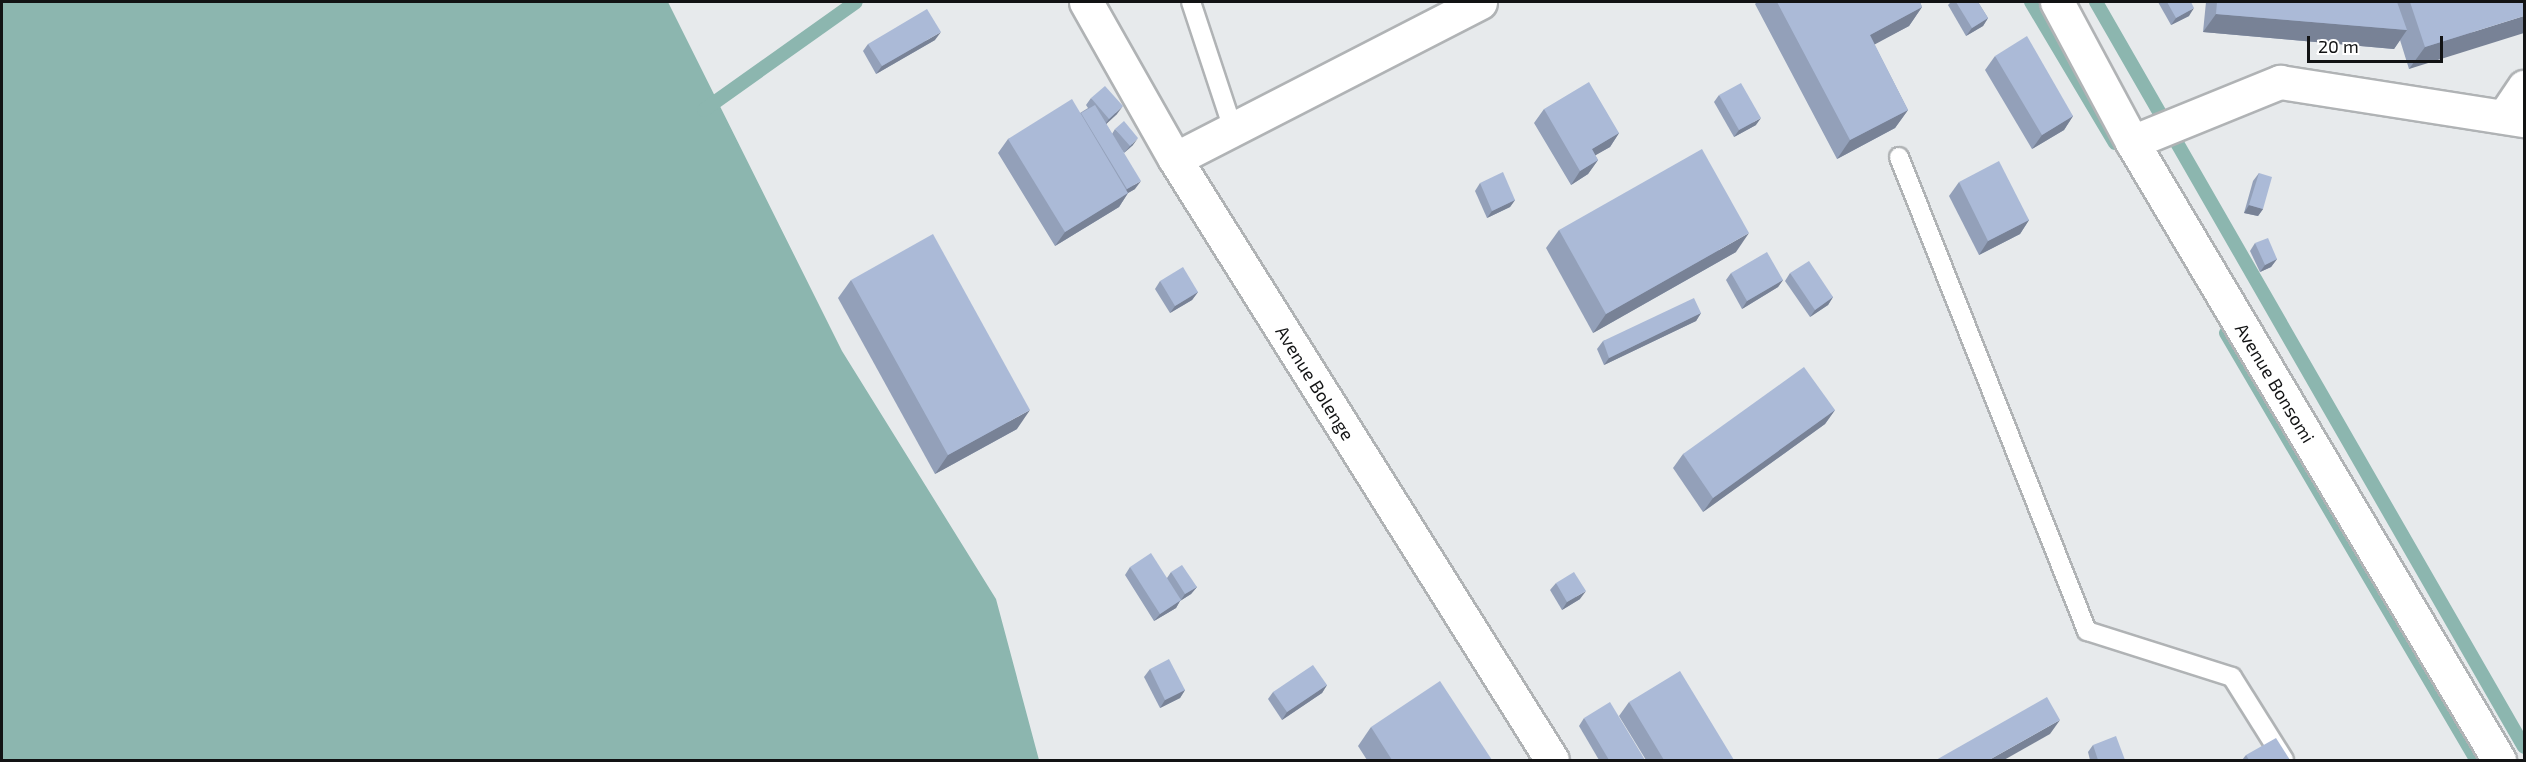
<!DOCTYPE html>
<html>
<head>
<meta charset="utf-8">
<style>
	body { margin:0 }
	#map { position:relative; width:2526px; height:762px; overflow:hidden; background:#e7eaec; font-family:"Exo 2",sans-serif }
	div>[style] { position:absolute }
	.water>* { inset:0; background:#8cb6af }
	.stream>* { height:14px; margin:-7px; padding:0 7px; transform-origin:7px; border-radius:7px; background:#8cb6af }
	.roads { filter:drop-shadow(2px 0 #b0b3b5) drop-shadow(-2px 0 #b0b3b5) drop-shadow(0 2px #b0b3b5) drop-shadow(0 -2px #b0b3b5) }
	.service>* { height:18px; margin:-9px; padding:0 9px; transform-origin:9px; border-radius:9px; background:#fff }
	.minor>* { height:33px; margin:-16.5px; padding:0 16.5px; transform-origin:16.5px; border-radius:16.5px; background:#fff }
	.tertiary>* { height:33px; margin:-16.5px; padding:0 16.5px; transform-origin:16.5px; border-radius:16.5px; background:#fff }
	.primary>* { height:33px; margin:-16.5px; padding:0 16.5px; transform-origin:16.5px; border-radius:16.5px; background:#fff }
	.wall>* { inset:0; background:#93a0b9 }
	.shaded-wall>* { inset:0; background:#788296 }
	.building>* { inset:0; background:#abbad7 }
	span { translate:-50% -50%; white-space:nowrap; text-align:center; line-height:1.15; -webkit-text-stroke:4.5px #fff; paint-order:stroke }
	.street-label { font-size:18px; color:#121314 }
	.frame { position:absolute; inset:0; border:3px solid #121314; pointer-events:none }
	.scale { position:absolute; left:2307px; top:36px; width:136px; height:27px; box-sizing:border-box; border:3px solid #121314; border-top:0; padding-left:8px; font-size:18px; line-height:21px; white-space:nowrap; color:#121314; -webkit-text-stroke:4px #fff; paint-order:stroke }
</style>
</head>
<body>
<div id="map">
	<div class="water">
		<div style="clip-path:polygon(2px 2px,668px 2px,842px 351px,996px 599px,1039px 760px,2px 760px)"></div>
	</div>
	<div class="stream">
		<div style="left:2031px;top:2px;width:164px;rotate:59.2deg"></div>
		<div style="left:2096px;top:2px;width:859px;rotate:60.12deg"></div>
		<div style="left:704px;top:110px;width:186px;rotate:-35.4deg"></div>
		<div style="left:2226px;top:333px;width:495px;rotate:59.6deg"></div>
	</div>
	<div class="roads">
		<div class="service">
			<div style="left:1191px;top:2px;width:134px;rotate:71.7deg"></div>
			<div style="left:1899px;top:157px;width:510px;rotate:68.37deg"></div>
			<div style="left:2087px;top:631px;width:152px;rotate:17.6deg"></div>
			<div style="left:2232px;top:677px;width:98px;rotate:57.9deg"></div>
		</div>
		<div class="minor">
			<div style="left:2505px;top:115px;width:34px;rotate:-56deg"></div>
			<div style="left:2132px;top:142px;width:160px;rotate:-22.1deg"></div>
			<div style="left:2280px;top:82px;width:247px;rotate:8.9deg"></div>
			<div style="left:1175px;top:159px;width:343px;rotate:-27.2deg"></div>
		</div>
		<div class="tertiary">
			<div style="left:1086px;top:2px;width:180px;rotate:60.5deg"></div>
			<div style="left:1175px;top:159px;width:709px;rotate:57.9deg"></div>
		</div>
		<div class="primary">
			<div style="left:2057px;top:2px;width:159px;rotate:61.8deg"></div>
			<div style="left:2132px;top:142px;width:719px;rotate:59.3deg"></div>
		</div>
	</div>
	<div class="wall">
		<div style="clip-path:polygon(1757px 2px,1920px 2px,1922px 7px,1909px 26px,1874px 44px,1908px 110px,1895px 128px,1837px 159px,1755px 4px)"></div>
		<div style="clip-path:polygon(1951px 2px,1978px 2px,1988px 18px,1983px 26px,1966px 36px,1948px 5px)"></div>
		<div style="clip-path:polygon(2158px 2px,2191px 2px,2189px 16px,2171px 25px)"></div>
		<div style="clip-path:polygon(2206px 2px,2524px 2px,2409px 69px,2400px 40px,2394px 49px,2203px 32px)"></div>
		<div style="clip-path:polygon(935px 40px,876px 74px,863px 51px,868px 44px)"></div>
		<div style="clip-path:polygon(1995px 56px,2073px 116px,2064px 130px,2032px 149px,1985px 70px)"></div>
		<div style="clip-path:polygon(1719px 95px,1756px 125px,1734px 137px,1714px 102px)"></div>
		<div style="clip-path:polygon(1091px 98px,1117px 114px,1106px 124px,1112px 134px,1115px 129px,1133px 145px,1124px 153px,1122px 150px,1135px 189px,1128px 193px,1119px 207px,1055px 246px,998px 153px,1008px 139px,1080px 113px,1088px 108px,1086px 105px)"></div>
		<div style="clip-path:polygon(1544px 109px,1619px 133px,1610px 147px,1595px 155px,1598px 160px,1588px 174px,1571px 185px,1534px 123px)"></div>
		<div style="clip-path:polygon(2259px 173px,2263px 209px,2258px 216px,2244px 213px,2253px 181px)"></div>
		<div style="clip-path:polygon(1959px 182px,2029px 220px,2020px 234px,1979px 255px,1949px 196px)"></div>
		<div style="clip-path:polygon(1480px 183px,1515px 200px,1510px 207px,1487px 218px,1475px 191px)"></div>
		<div style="clip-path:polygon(1559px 230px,1736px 252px,1593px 333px,1546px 248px)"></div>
		<div style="clip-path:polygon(2255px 243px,2277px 259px,2271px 267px,2260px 272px,2250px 251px)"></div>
		<div style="clip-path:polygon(1731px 273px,1783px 280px,1778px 287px,1742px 309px,1726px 280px)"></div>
		<div style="clip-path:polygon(1790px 273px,1833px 297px,1828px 305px,1810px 317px,1785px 281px)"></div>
		<div style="clip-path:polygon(851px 280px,1017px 429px,935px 474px,838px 298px)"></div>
		<div style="clip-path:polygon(1160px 281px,1198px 292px,1192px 300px,1170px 313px,1155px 289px)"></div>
		<div style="clip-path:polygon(1701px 313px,1696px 321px,1604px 365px,1597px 349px,1603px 341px)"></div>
		<div style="clip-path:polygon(1835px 410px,1825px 424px,1703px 512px,1673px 468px,1683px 454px)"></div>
		<div style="clip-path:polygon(1130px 567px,1167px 578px,1171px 572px,1197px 587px,1191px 594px,1180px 601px,1176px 608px,1154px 621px,1125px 575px)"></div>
		<div style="clip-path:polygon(1556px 583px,1580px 599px,1562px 610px,1550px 590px)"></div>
		<div style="clip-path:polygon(1150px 669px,1185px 690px,1180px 698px,1160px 708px,1144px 677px)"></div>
		<div style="clip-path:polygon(1327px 685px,1322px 693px,1282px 720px,1268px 699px,1273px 692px)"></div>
		<div style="clip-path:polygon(1629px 702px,1734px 760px,1646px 760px,1619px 716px)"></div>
		<div style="clip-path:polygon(1584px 718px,1645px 760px,1599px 760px,1579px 726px)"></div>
		<div style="clip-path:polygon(1371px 727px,1492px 760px,1367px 760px,1358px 746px)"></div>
		<div style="clip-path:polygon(2093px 745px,2125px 760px,2090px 760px,2088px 752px)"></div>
		<div style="clip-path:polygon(2246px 755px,2290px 760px,2242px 760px)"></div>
	</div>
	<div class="shaded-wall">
		<div style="clip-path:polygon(1922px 7px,1909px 26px,1857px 54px,1870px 35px)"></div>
		<div style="clip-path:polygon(2194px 8px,2189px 16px,2171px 25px,2176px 18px)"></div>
		<div style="clip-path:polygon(2216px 14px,2407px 30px,2394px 49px,2203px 32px)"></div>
		<div style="clip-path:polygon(2524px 16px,2524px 33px,2409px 69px,2425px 47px)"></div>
		<div style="clip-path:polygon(1988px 18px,1983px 26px,1966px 36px,1972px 28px)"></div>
		<div style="clip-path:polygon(941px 32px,935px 40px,876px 74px,882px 66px)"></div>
		<div style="clip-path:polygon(1123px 106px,1117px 114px,1103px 127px,1109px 119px)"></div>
		<div style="clip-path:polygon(1908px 110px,1895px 128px,1837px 159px,1850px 140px)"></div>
		<div style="clip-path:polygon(2073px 116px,2064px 130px,2032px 149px,2042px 135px)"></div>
		<div style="clip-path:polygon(1761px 118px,1756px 125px,1734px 137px,1739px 130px)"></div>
		<div style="clip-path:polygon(1619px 133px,1610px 147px,1582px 163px,1592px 149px)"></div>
		<div style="clip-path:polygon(1138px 138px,1133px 145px,1124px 153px,1130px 146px)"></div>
		<div style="clip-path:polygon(1598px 160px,1588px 174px,1571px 185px,1580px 171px)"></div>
		<div style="clip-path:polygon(1141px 181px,1135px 189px,1121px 197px,1127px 189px)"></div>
		<div style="clip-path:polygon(1128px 193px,1119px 207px,1055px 246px,1065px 232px)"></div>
		<div style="clip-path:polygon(1515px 200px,1510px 207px,1487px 218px,1492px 211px)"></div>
		<div style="clip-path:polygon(2249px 205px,2263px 209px,2258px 216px,2244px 213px)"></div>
		<div style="clip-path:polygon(2029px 220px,2020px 234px,1979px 255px,1988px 241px)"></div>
		<div style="clip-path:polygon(1749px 233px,1736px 252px,1593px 333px,1606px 314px)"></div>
		<div style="clip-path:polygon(2277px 259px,2271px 267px,2260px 272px,2265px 265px)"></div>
		<div style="clip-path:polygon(1783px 280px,1778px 287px,1742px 309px,1747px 301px)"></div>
		<div style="clip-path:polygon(1198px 292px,1192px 300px,1170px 313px,1175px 306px)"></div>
		<div style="clip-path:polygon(1833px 297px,1828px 305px,1810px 317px,1815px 310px)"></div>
		<div style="clip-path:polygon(1701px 313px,1696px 321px,1604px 365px,1609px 358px)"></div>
		<div style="clip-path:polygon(1030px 410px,1017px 429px,935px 474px,948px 455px)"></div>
		<div style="clip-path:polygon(1835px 410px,1825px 424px,1703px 512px,1713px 498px)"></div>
		<div style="clip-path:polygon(1197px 587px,1191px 594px,1180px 601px,1176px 608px,1154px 621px,1160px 614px,1181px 600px,1185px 594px)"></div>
		<div style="clip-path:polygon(1586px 591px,1580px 599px,1562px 610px,1567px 602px)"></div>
		<div style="clip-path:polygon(1327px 685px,1322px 693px,1282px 720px,1287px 712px)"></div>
		<div style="clip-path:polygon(1185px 690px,1180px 698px,1160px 708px,1165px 700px)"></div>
		<div style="clip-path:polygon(2060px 720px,2050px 734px,2004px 760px,1989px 760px)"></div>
	</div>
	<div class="building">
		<div style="clip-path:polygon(1777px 2px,1920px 2px,1922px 7px,1870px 35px,1908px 110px,1850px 140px)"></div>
		<div style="clip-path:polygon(1956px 2px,1978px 2px,1988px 18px,1972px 28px)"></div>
		<div style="clip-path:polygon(2167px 2px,2191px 2px,2194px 8px,2176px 18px)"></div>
		<div style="clip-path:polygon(2217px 2px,2397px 2px,2407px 30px,2216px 14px)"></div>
		<div style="clip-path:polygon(2410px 2px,2524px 2px,2524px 16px,2425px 47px)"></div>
		<div style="clip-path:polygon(927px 9px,941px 32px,882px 66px,868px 44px)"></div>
		<div style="clip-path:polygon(2027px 36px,2073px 116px,2042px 135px,1995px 56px)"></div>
		<div style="clip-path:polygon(1589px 82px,1619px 133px,1592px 149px,1598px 160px,1580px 171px,1544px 109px)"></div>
		<div style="clip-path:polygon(1741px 83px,1761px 118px,1739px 130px,1719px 95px)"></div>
		<div style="clip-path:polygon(1105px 86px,1123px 106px,1109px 119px,1091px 98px)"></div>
		<div style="clip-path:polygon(1072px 99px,1128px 193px,1065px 232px,1008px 139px)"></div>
		<div style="clip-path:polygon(1095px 105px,1141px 181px,1127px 189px,1081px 113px)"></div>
		<div style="clip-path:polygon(1124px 121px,1138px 138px,1130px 146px,1115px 129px)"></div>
		<div style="clip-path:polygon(1702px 149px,1749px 233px,1606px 314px,1559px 230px)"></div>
		<div style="clip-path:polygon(1999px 161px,2029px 220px,1988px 241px,1959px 182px)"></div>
		<div style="clip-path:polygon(1503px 172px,1515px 200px,1492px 211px,1480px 183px)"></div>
		<div style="clip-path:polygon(2259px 173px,2272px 177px,2263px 209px,2249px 205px)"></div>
		<div style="clip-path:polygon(933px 234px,1030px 410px,948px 455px,851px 280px)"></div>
		<div style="clip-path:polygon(2268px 238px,2277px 259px,2265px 265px,2255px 243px)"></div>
		<div style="clip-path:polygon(1767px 252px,1783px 280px,1747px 301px,1731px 273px)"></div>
		<div style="clip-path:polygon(1809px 261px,1833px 297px,1815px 310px,1790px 273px)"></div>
		<div style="clip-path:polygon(1183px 267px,1198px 292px,1175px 306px,1160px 281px)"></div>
		<div style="clip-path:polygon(1694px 298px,1701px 313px,1609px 358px,1603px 341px)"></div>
		<div style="clip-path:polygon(1804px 367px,1835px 410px,1713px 498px,1683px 454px)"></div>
		<div style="clip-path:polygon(1151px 553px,1181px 600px,1160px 614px,1130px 567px)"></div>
		<div style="clip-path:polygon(1182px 565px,1197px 587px,1185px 594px,1171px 572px)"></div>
		<div style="clip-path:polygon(1574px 572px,1586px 591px,1567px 602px,1556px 583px)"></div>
		<div style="clip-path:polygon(1169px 659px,1185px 690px,1165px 700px,1150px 669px)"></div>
		<div style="clip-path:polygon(1313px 665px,1327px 685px,1287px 712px,1273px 692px)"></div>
		<div style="clip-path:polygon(1680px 671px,1734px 760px,1664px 760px,1629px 702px)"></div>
		<div style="clip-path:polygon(1440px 681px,1492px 760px,1392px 760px,1371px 727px)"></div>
		<div style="clip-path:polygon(2047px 697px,2060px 720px,1989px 760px,1936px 760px)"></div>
		<div style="clip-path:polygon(1610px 702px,1645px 760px,1609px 760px,1584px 718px)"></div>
		<div style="clip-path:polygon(2116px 736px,2125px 760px,2098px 760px,2093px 745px)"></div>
		<div style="clip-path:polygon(2276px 738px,2290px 760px,2249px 760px,2246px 755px)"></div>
	</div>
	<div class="street-label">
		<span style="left:1315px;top:383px;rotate:58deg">Avenue Bolenge</span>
		<span style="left:2275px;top:383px;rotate:59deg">Avenue Bonsomi</span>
	</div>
	<div class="frame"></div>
	<div class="scale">20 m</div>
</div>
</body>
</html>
